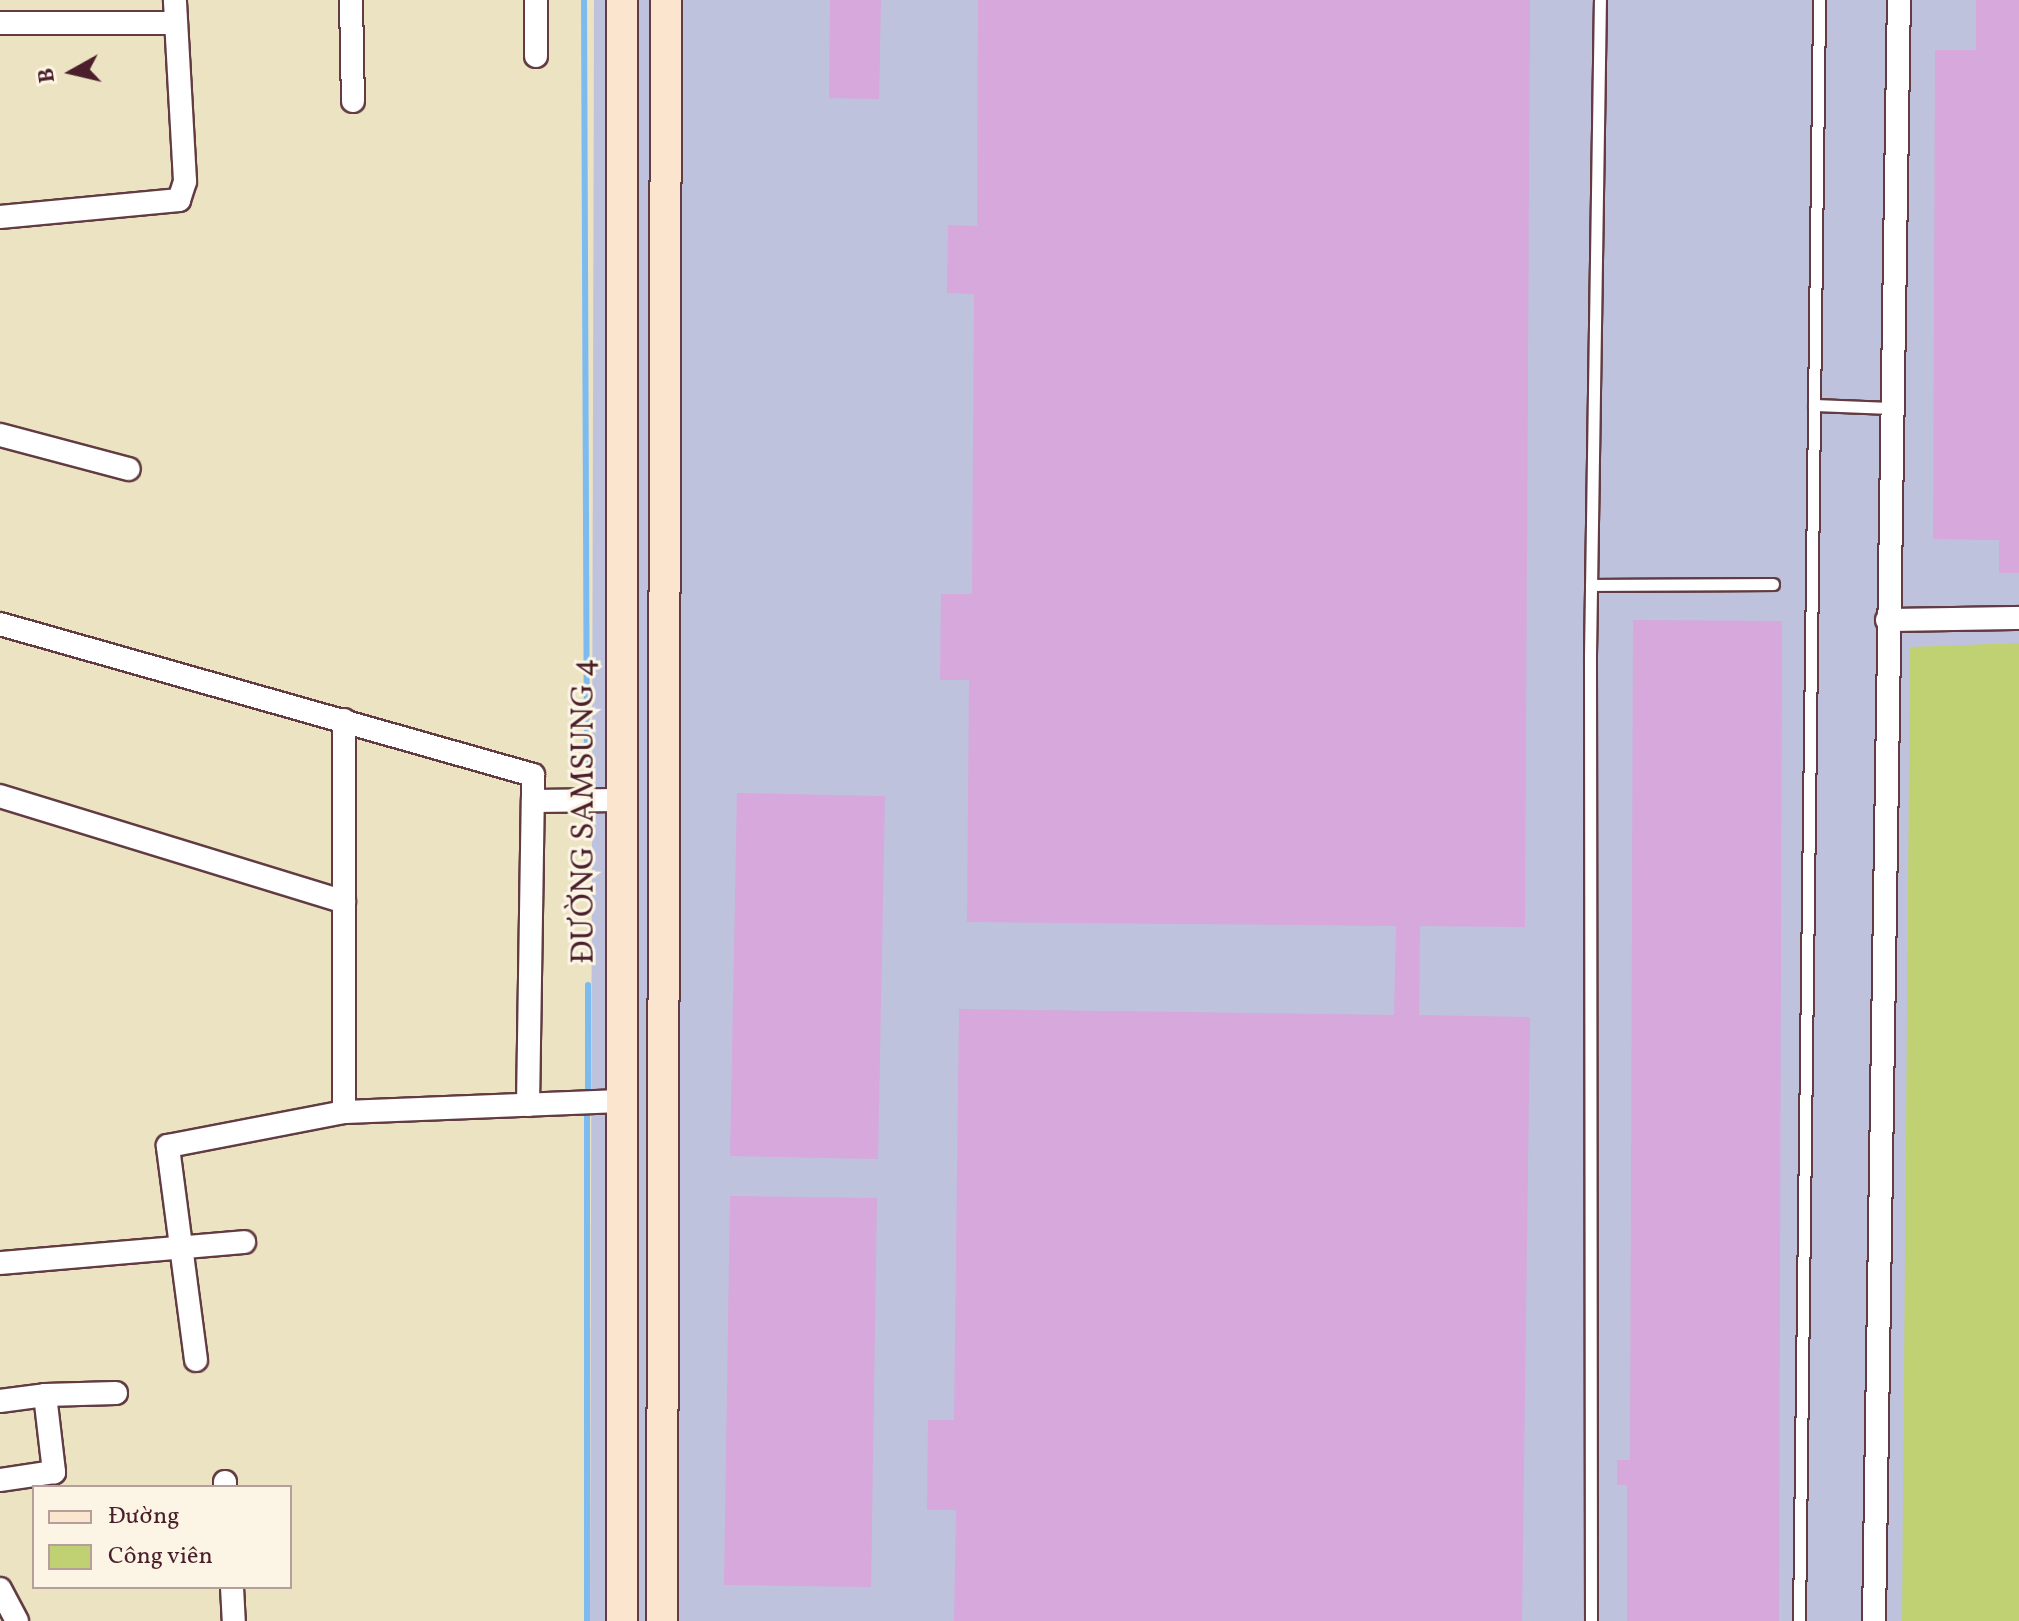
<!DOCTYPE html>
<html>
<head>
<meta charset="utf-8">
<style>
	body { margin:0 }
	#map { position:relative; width:2019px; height:1621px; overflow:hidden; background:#ece3c3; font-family:Vollkorn,serif }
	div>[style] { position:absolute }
	.industrial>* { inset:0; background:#bfc2dd }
	.green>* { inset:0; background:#c0d174 }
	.stream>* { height:6px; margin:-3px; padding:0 3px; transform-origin:3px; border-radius:3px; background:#7bbbef }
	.building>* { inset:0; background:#d6a8dc }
	.roads { filter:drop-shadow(2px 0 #623c42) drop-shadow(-2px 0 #623c42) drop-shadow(0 2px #623c42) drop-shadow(0 -2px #623c42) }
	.lane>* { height:11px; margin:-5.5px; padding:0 5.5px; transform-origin:5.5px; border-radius:5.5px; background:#fff }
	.street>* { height:22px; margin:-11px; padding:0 11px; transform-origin:11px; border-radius:11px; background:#fff }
	.secondary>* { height:30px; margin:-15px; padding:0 15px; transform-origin:15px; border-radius:15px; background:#fce5cf }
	span { translate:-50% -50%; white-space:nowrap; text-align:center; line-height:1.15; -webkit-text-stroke:6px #fcf5e5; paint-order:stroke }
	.street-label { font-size:32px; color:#4a1f2b }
	.legend { position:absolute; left:32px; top:1485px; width:260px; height:104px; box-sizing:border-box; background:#fcf5e5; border:2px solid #b59f9b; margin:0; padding:10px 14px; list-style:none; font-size:24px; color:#4a1f2b }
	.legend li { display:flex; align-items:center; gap:16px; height:40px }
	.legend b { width:40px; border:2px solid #b59f9b }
	.north { position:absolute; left:32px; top:32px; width:80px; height:80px; -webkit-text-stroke:6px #fcf5e5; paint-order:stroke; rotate:262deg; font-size:22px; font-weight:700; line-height:32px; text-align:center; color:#4a1f2b }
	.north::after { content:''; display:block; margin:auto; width:28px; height:36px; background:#4a1f2b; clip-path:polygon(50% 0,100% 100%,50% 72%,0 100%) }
</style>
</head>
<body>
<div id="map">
	<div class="industrial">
		<div style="clip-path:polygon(594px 0,2019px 0,2019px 1621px,590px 1621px)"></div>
	</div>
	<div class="green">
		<div style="clip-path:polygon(2019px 643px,2019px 1621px,1902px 1621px,1910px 647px)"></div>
	</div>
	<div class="stream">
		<div style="left:584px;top:0;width:764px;rotate:89.78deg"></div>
		<div style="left:588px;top:985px;width:104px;rotate:90deg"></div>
		<div style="left:587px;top:1621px;width:506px;rotate:-90deg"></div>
	</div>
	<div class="building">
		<div style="clip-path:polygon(830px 0,881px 0,879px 99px,829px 98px)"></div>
		<div style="clip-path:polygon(978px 0,1530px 0,1525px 927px,1420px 926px,1419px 1015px,1530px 1017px,1522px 1621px,954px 1621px,956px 1510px,927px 1510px,928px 1420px,954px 1420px,959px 1009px,1394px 1015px,1396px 926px,967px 922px,969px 680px,940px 680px,941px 594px,972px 594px,974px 294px,947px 293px,948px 225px,977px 226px)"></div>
		<div style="clip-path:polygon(1976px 0,2019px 0,2019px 573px,1999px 573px,1999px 540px,1933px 539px,1935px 50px,1976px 50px)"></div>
		<div style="clip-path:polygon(1633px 620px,1782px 621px,1779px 1621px,1627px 1621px,1627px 1485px,1617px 1485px,1617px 1460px,1630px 1460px)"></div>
		<div style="clip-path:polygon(737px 793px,885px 796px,878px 1159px,730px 1156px)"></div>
		<div style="clip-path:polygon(730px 1196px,877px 1198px,871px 1587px,724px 1585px)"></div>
	</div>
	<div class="roads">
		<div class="lane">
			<div style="left:1814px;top:405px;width:77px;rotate:2.2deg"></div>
			<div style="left:1591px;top:585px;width:182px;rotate:-0.3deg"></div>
			<div style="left:1591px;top:1621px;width:966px;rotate:-90.06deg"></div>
			<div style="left:1590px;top:655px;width:655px;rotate:-89.13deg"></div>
			<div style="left:1799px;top:1621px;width:1621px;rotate:-89.29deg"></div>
		</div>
		<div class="street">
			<div style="left:351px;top:0;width:101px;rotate:88.9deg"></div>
			<div style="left:536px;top:0;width:56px;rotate:90deg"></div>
			<div style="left:0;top:23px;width:175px"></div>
			<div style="left:0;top:217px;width:180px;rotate:-5.4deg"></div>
			<div style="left:179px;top:200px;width:20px;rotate:-72deg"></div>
			<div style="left:185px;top:181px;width:181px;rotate:-93.2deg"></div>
			<div style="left:0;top:435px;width:133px;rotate:14.8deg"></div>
			<div style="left:1887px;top:620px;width:132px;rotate:-0.9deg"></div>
			<div style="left:0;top:624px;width:554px;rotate:15.82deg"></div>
			<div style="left:533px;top:775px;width:26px;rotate:90deg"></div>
			<div style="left:533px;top:801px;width:86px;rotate:-0.7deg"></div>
			<div style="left:344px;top:720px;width:392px;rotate:90deg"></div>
			<div style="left:344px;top:1112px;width:278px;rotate:-2.3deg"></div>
			<div style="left:0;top:796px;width:360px;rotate:17.1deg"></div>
			<div style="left:528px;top:1105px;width:304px;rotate:-89.1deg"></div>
			<div style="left:0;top:1263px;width:245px;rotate:-4.9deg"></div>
			<div style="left:196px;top:1360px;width:216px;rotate:-97.5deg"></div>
			<div style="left:168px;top:1146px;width:179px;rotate:-10.9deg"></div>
			<div style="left:45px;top:1395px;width:71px;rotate:-1.6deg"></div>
			<div style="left:0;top:1401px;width:45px;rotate:-7.6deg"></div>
			<div style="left:45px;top:1395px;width:78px;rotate:83.3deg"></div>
			<div style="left:54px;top:1472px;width:55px;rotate:171.6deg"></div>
			<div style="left:225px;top:1482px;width:5px;rotate:90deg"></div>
			<div style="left:232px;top:1587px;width:34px;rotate:87deg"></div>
			<div style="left:0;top:1589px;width:36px;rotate:62deg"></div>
			<div style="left:1874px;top:1621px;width:1621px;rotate:-89.12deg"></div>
		</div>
		<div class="secondary">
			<div style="left:622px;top:0;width:1621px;rotate:90deg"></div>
			<div style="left:662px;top:1621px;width:1621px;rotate:-89.86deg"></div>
		</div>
	</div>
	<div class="street-label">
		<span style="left:585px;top:811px;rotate:-90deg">ĐƯỜNG SAMSUNG 4</span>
	</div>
	<ul class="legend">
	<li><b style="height:10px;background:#fce5cf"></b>Đường</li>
	<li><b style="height:22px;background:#c0d174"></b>Công viên</li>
	</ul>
	<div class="north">B</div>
</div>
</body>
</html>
